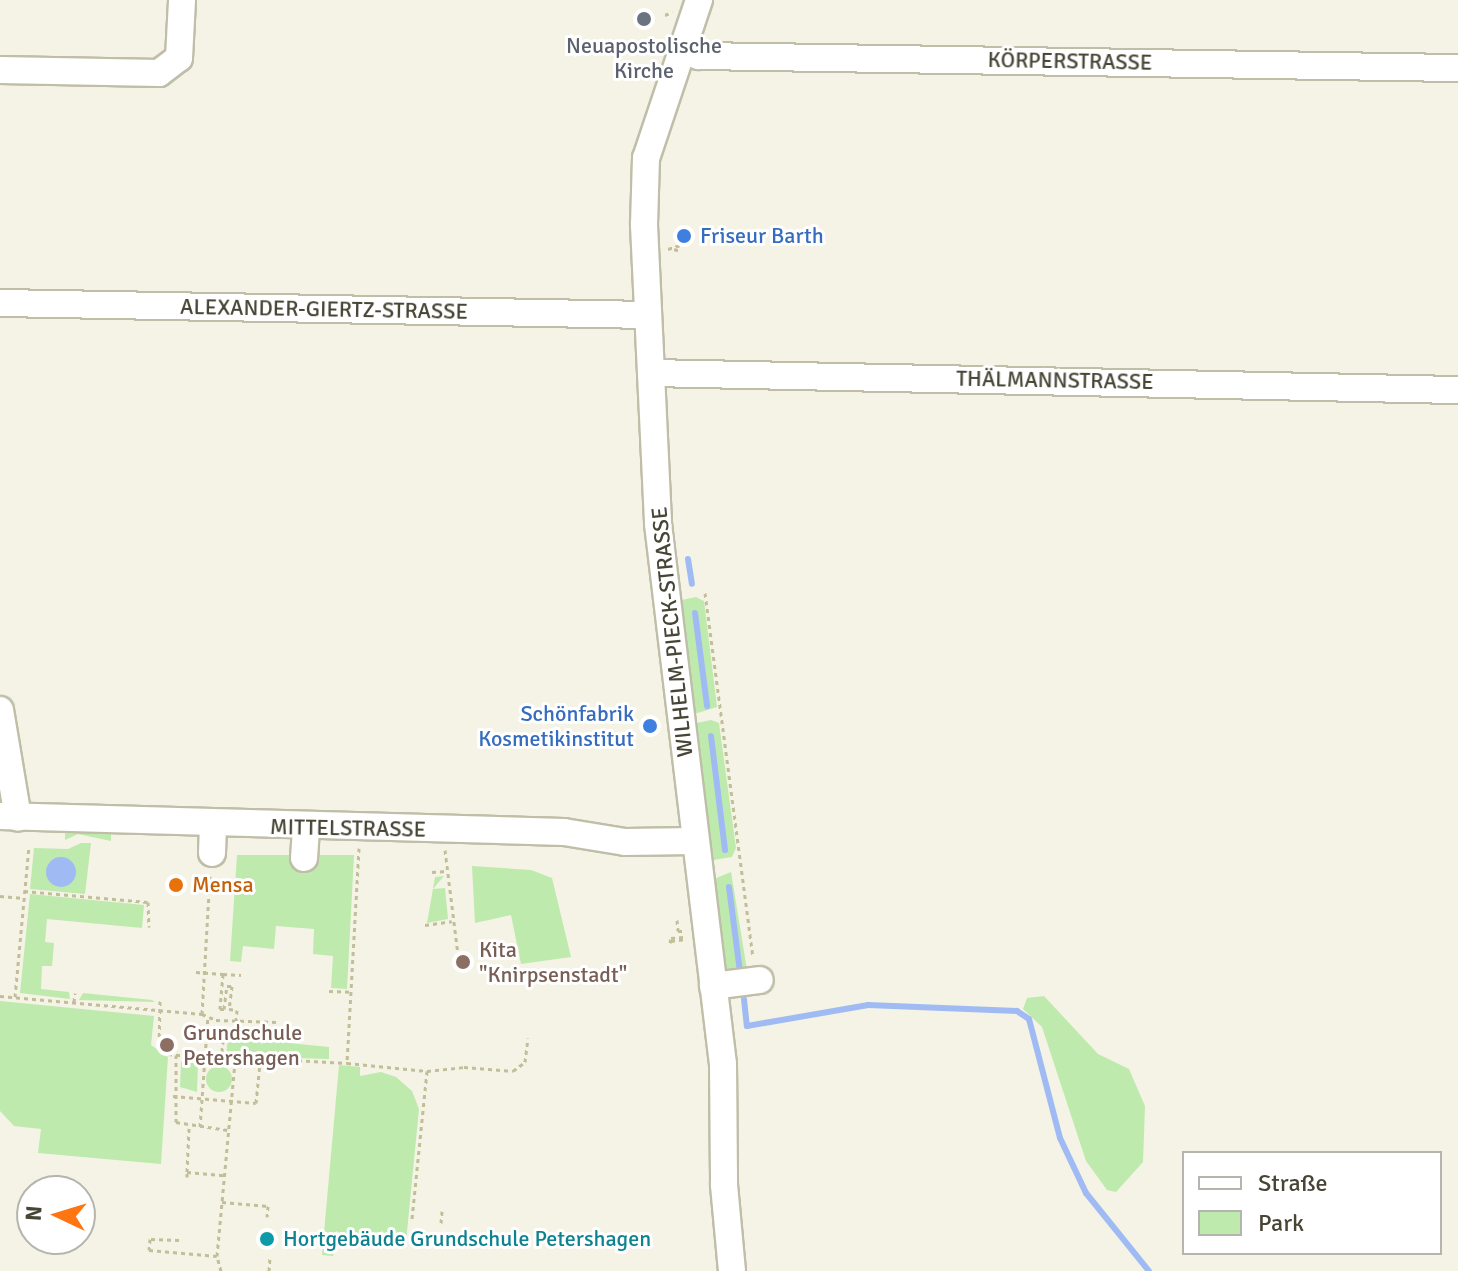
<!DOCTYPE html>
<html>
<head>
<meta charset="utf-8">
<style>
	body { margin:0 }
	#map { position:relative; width:1458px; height:1271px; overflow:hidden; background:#f4f3e6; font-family:Signika,sans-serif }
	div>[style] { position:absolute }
	.green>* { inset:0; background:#beeaad }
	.round { border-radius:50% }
	.water>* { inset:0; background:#a0bbf3 }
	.stream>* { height:6px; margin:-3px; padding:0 3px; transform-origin:3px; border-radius:3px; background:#a0bbf3 }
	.path>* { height:3px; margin-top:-1.5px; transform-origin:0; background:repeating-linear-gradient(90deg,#c2be99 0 4px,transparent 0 8px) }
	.roads { filter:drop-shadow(2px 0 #c0bea8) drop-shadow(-2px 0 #c0bea8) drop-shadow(0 2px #c0bea8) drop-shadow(0 -2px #c0bea8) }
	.minor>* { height:26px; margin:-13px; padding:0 13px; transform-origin:13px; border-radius:13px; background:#fff }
	.dots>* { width:22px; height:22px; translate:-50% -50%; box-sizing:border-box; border:4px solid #fff; border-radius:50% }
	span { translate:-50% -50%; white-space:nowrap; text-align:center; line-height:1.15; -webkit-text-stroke:6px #fff; paint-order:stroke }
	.worship-label { font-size:22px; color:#5b616d }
	.street-label { font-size:22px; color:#474535 }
	.shop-label { font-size:22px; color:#366cbe }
	.left { translate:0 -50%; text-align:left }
	.right { translate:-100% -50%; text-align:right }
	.food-label { font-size:22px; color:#c56008 }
	.education-label { font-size:22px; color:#785e54 }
	.culture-label { font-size:22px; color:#0d838f }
	.legend { position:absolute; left:1182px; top:1151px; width:260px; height:104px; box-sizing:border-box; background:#fff; border:2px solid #b5b5ae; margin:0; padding:10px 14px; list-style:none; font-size:24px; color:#474535 }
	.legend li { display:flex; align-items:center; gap:16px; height:40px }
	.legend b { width:40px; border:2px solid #b5b5ae }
	.north { position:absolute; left:16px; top:1175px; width:80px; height:80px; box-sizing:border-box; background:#fff; border:2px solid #b5b5ae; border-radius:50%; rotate:274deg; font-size:22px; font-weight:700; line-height:32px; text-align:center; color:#474535 }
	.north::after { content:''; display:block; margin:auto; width:28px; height:36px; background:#ff7512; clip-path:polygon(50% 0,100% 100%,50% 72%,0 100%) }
</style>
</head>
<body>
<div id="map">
	<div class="green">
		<div style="clip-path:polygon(696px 597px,704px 601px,717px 707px,691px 715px,673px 602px)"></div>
		<div style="clip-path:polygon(711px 720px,719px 723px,736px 848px,732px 857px,713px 860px,706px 808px,698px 801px,704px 789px,697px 741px,690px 736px,692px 724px)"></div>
		<div style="clip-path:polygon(65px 829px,111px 830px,111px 841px,78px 834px,65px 840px)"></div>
		<div style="clip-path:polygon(81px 843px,91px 843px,85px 894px,30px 889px,34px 848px,68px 849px)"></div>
		<div style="clip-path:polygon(237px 855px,354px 855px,347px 989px,331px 988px,333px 956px,313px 954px,314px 929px,276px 926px,274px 949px,243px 946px,241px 962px,230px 961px)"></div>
		<div style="clip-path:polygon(472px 866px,531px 870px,552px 878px,571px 957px,521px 964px,511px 915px,475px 923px)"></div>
		<div style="clip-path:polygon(731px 872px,747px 970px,722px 979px,716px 891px,709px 881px)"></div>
		<div style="clip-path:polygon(444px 876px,433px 889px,445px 888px,448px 919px,427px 923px,435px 877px)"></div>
		<div style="clip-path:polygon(30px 894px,144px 905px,142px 928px,47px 919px,45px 942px,54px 943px,52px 966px,42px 966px,41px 989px,69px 992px,70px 999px,20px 993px)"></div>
		<div style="clip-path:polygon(83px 993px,152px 1000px,155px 1002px,79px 1000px)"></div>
		<div style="clip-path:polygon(1044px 996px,1098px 1054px,1129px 1069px,1145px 1106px,1143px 1162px,1116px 1192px,1107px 1190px,1086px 1161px,1042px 1027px,1023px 1009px,1027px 998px)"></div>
		<div style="clip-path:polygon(0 1001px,154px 1016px,151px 1045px,168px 1057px,161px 1164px,38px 1153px,41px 1129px,14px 1126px,0 1111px)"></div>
		<div style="clip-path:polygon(228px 1037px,329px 1047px,329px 1059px,226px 1056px)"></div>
		<div style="clip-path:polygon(181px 1062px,198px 1063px,197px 1092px,180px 1087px)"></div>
		<div style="clip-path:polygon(339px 1065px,360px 1067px,360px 1076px,381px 1072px,396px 1077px,412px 1091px,419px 1109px,406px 1242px,394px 1237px,365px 1247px,336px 1231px,333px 1256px,322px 1255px)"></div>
		<div class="round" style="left:206px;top:1066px;width:26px;height:26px"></div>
	</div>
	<div class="water">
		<div class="round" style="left:46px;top:857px;width:30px;height:30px"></div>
	</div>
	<div class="stream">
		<div style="left:688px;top:559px;width:25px;rotate:81deg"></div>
		<div style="left:695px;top:613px;width:94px;rotate:82.6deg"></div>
		<div style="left:711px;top:736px;width:115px;rotate:83deg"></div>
		<div style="left:729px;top:887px;width:86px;rotate:82.6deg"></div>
		<div style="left:744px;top:999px;width:27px;rotate:84deg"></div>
		<div style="left:747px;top:1026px;width:123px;rotate:-9.8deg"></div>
		<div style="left:868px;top:1005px;width:149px;rotate:2.3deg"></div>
		<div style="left:1017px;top:1011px;width:14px;rotate:34deg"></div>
		<div style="left:1029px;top:1019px;width:123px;rotate:75.4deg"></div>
		<div style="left:1060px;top:1138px;width:61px;rotate:64.7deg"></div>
		<div style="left:1086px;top:1193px;width:100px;rotate:51.1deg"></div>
	</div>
	<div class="path">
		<div style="left:665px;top:15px;width:8px;rotate:-23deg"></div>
		<div style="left:668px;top:249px;width:13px;rotate:-18deg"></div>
		<div style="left:674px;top:249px;width:6px;rotate:18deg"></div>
		<div style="left:705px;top:593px;width:367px;rotate:82.5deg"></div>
		<div style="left:359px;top:848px;width:215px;rotate:93.2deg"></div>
		<div style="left:347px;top:1063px;width:80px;rotate:5.7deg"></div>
		<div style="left:427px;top:1071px;width:149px;rotate:95.8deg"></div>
		<div style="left:445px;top:850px;width:114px;rotate:82.9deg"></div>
		<div style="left:432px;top:872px;width:15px;rotate:-4deg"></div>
		<div style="left:24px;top:891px;width:124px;rotate:5.1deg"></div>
		<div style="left:148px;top:902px;width:25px;rotate:88deg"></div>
		<div style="left:0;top:896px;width:24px;rotate:5deg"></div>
		<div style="left:677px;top:920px;width:11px;rotate:85deg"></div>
		<div style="left:678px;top:931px;width:5px"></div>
		<div style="left:425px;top:925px;width:27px;rotate:-8deg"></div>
		<div style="left:671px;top:941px;width:15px;rotate:-8deg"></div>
		<div style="left:670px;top:943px;width:5px;rotate:-79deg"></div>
		<div style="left:671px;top:938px;width:13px;rotate:-4deg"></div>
		<div style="left:196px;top:972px;width:27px;rotate:4deg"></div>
		<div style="left:223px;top:974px;width:35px;rotate:95deg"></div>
		<div style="left:220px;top:1009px;width:4px"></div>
		<div style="left:224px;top:1009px;width:23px;rotate:-83deg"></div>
		<div style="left:227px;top:986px;width:5px"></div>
		<div style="left:232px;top:986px;width:23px;rotate:97deg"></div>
		<div style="left:229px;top:1009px;width:8px;rotate:7deg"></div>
		<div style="left:237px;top:1010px;width:23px;rotate:95deg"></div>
		<div style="left:235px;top:1033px;width:11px;rotate:-175deg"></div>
		<div style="left:224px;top:1032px;width:27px;rotate:96deg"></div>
		<div style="left:223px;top:974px;width:18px;rotate:3deg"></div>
		<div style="left:329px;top:991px;width:23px;rotate:2deg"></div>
		<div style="left:0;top:996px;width:203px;rotate:5.1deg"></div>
		<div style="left:202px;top:1014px;width:138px;rotate:-86.7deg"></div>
		<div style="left:15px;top:997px;width:151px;rotate:-84.7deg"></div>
		<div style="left:160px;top:1001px;width:47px;rotate:91.2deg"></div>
		<div style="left:159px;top:1048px;width:11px;rotate:34deg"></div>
		<div style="left:168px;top:1054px;width:92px;rotate:5.6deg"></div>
		<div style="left:260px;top:1063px;width:15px;rotate:-16deg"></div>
		<div style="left:274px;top:1059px;width:73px;rotate:3.1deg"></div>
		<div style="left:74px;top:1002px;width:9px;rotate:-84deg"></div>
		<div style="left:202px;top:1014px;width:15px;rotate:23deg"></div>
		<div style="left:216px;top:1020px;width:61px;rotate:1.9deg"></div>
		<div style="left:176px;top:1055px;width:67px;rotate:90deg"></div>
		<div style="left:176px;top:1122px;width:52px;rotate:8.9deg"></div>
		<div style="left:427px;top:1071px;width:37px;rotate:-6deg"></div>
		<div style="left:464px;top:1067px;width:49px;rotate:4.7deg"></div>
		<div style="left:513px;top:1071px;width:15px;rotate:-37deg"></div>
		<div style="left:525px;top:1062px;width:24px;rotate:-83deg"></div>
		<div style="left:173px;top:1096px;width:83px;rotate:4.8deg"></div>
		<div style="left:256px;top:1103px;width:40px;rotate:-84.3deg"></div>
		<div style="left:200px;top:1127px;width:111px;rotate:-85.9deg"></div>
		<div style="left:187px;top:1172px;width:44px;rotate:-87.4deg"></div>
		<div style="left:187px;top:1177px;width:5px;rotate:-90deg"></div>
		<div style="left:187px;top:1172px;width:37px;rotate:5deg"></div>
		<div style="left:222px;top:1202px;width:46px;rotate:5deg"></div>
		<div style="left:268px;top:1206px;width:11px;rotate:95deg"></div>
		<div style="left:441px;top:1223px;width:12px;rotate:-85deg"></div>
		<div style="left:179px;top:1240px;width:29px;rotate:-178deg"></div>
		<div style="left:150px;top:1239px;width:11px;rotate:95deg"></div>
		<div style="left:149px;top:1250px;width:68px;rotate:5deg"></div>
		<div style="left:221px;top:1271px;width:16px;rotate:-105deg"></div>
		<div style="left:217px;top:1256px;width:196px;rotate:-84.7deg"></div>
		<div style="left:269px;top:1271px;width:13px;rotate:-86deg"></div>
	</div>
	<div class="roads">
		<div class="minor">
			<div style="left:699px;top:0;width:167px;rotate:108.5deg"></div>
			<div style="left:646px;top:158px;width:67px;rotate:91.7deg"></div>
			<div style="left:644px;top:225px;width:299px;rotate:87.3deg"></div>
			<div style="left:658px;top:524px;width:544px;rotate:83.14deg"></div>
			<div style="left:723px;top:1064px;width:121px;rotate:89.5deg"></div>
			<div style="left:724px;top:1185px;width:86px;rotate:84.7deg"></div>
			<div style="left:683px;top:50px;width:17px;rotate:21deg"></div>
			<div style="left:699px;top:56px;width:759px;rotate:0.91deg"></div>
			<div style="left:0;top:70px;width:159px;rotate:1.1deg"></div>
			<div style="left:159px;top:73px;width:25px;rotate:-37deg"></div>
			<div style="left:179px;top:58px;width:58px;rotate:-87deg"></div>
			<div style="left:0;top:303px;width:648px;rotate:1.06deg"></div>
			<div style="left:651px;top:373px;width:807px;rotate:1.21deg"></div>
			<div style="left:0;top:710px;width:109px;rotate:80.5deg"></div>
			<div style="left:0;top:816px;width:564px;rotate:1.62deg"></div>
			<div style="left:564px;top:832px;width:62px;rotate:9.3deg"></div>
			<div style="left:625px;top:842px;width:70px;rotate:-0.8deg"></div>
			<div style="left:212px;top:853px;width:29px;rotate:-88deg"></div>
			<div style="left:304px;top:858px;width:31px;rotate:-86deg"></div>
			<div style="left:713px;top:986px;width:47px;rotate:-7.3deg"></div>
		</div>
	</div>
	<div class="dots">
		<div style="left:644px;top:19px;background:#6b7280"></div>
		<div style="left:684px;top:236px;background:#3f7fe0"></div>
		<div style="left:650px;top:726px;background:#3f7fe0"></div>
		<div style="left:176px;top:885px;background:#e8710a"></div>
		<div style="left:463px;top:962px;background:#8d6e63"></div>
		<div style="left:167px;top:1045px;background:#8d6e63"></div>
		<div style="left:267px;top:1239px;background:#0f9aa8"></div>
	</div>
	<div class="worship-label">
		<span style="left:644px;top:58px">Neuapostolische<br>Kirche</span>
	</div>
	<div class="street-label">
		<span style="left:1070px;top:61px;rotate:1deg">KÖRPERSTRASSE</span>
		<span style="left:324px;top:309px;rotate:1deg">ALEXANDER-GIERTZ-STRASSE</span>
		<span style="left:1055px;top:380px;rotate:1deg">THÄLMANNSTRASSE</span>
		<span style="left:672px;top:632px;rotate:-96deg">WILHELM-PIECK-STRASSE</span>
		<span style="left:348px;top:828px;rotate:1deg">MITTELSTRASSE</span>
	</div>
	<div class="shop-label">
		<span class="left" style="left:700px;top:236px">Friseur Barth</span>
		<span class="right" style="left:634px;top:726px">Schönfabrik<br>Kosmetikinstitut</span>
	</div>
	<div class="food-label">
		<span class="left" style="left:192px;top:885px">Mensa</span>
	</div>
	<div class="education-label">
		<span class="left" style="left:479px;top:962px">Kita<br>"Knirpsenstadt"</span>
		<span class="left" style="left:183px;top:1045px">Grundschule<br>Petershagen</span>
	</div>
	<div class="culture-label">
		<span class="left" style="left:283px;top:1239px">Hortgebäude Grundschule Petershagen</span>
	</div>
	<ul class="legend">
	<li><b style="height:10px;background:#fff"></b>Straße</li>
	<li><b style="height:22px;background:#beeaad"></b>Park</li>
	</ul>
	<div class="north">N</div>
</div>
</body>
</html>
